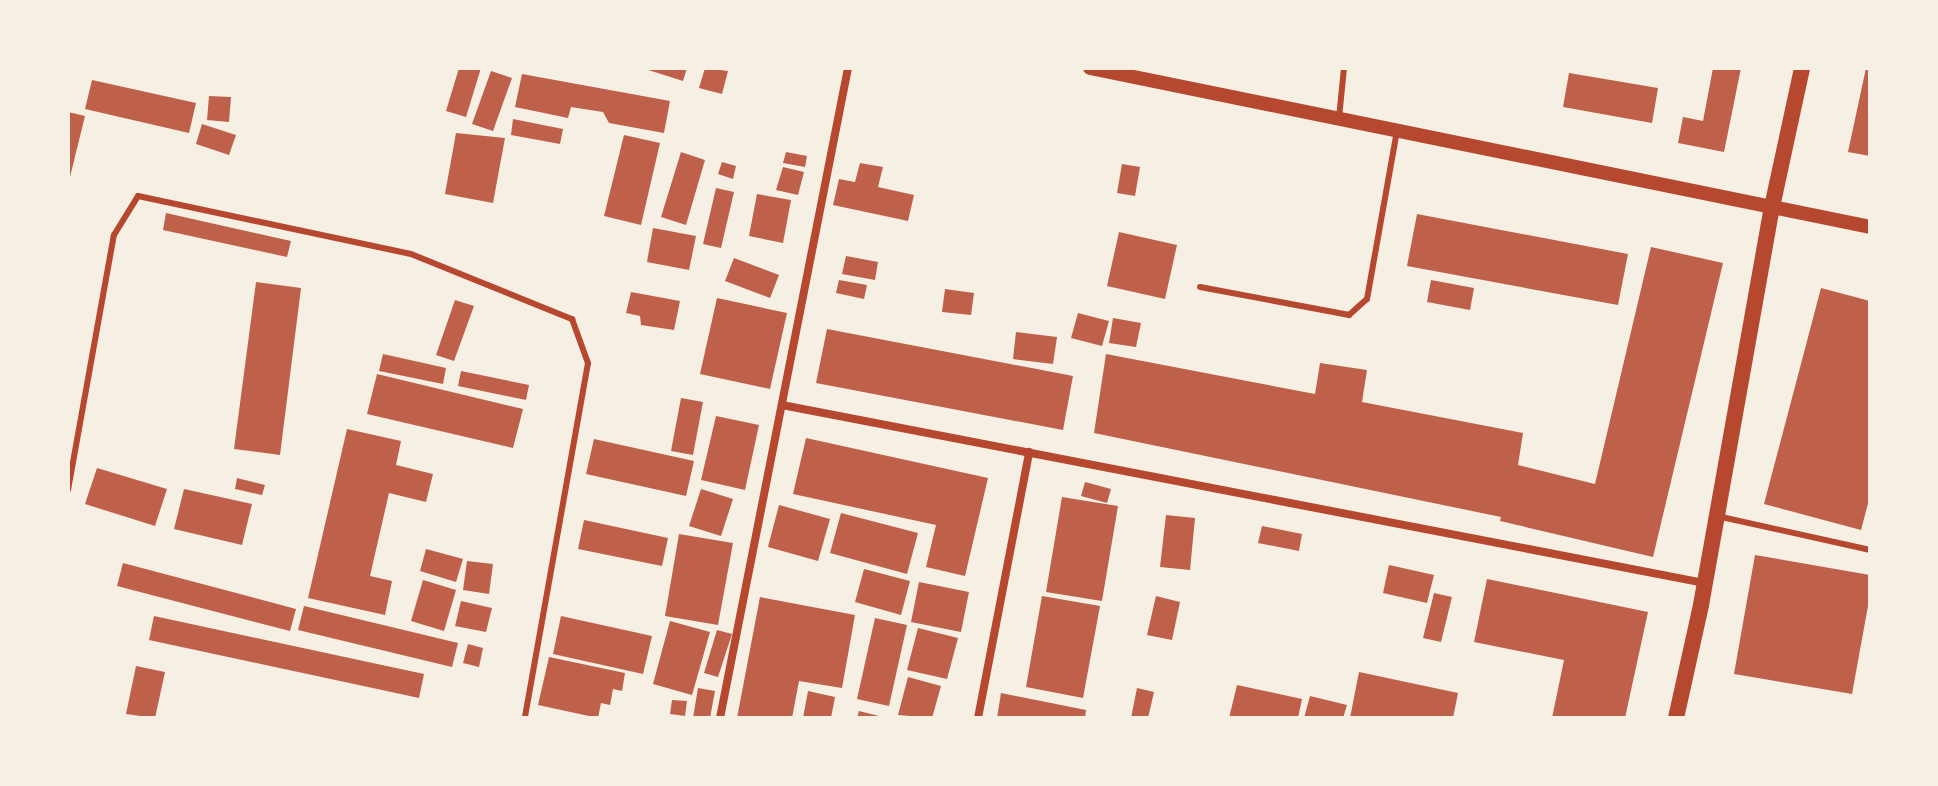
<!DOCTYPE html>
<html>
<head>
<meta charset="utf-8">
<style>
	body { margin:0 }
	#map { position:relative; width:1938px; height:786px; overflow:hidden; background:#f6efe4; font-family:"DM Sans",sans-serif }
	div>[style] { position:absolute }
	.building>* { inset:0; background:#bf614a }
	.service>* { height:6px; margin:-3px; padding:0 3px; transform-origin:3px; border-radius:3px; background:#b5482f }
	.minor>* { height:8px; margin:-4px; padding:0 4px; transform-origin:4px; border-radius:4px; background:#b5482f }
	.tertiary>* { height:14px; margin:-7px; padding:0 7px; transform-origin:7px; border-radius:7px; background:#b5482f }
	.secondary>* { height:16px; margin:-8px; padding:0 8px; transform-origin:8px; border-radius:8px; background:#b5482f }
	span { translate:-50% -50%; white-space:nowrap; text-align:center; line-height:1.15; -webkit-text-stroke:8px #f6efe4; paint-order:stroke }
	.frame { position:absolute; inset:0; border:70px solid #f6efe4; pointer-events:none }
</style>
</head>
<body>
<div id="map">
	<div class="building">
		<div style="clip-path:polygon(459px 68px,481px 68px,466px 117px,446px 111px)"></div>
		<div style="clip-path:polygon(642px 68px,687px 68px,683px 81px)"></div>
		<div style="clip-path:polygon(705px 68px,728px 71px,722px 94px,699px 88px)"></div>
		<div style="clip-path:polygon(1713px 68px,1741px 68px,1724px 152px,1678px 143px,1683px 117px,1703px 121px)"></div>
		<div style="clip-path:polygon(1866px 68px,1870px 68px,1870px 156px,1848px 152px)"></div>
		<div style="clip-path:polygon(491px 71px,512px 78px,493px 131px,472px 124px)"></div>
		<div style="clip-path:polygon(1569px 73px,1658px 88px,1652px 123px,1563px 107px)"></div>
		<div style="clip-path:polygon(522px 74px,670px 101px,664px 133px,609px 123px,603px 112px,571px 107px,568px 118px,515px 107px)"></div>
		<div style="clip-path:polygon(92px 80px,196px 103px,189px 133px,85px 109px)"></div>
		<div style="clip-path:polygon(209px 96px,231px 97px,229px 122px,207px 120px)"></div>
		<div style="clip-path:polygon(68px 112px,85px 116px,69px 181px,68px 181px)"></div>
		<div style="clip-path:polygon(513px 119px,563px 129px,560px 144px,511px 135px)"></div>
		<div style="clip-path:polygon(202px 124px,236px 135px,229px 155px,196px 144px)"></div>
		<div style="clip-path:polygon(456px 133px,505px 138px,493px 203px,445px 194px)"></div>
		<div style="clip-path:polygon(624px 135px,660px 143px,641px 225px,604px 216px)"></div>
		<div style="clip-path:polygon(681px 152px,705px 160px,686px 225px,661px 217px)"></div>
		<div style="clip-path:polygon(786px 152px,807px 156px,805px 167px,783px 163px)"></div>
		<div style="clip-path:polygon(722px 162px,736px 166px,733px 179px,718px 174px)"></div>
		<div style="clip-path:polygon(860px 163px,883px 167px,878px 187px,914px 195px,908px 221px,833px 205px,839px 179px,855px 182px)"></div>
		<div style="clip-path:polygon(1122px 164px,1140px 167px,1135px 196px,1117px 193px)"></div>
		<div style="clip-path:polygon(783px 167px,804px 172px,798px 195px,776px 190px)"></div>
		<div style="clip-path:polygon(716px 188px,734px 192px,721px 248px,703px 244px)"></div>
		<div style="clip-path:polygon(757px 194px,791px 200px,783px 243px,749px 236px)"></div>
		<div style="clip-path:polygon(166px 213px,291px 241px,287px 257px,163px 230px)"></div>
		<div style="clip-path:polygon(1417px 214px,1628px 254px,1618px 305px,1407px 266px)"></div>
		<div style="clip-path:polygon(653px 228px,696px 236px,689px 270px,647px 262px)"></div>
		<div style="clip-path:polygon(1119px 232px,1177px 245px,1165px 299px,1107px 286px)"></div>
		<div style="clip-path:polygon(1651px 247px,1723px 263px,1653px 557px,1500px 521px,1501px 517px,1094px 433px,1106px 354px,1315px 394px,1320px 363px,1367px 370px,1362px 402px,1523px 433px,1518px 465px,1595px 484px)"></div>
		<div style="clip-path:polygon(846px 256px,878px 262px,875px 280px,842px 274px)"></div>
		<div style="clip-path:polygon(734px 258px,779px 275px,770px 298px,725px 281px)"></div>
		<div style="clip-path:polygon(839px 280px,867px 285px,864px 299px,836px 293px)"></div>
		<div style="clip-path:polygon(1431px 280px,1474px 288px,1470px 310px,1427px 302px)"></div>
		<div style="clip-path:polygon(256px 282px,301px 288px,280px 455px,234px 449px)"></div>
		<div style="clip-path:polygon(1821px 288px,1870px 301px,1870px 496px,1861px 530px,1764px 504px)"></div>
		<div style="clip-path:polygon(945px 289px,974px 293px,971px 315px,942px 312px)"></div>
		<div style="clip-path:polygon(631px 292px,680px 301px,674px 330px,641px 325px,640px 316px,626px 313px)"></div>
		<div style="clip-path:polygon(717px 298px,787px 313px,770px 389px,700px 374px)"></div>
		<div style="clip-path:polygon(455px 300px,474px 306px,454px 361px,436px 355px)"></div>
		<div style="clip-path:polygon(1078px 313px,1109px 321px,1102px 346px,1071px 338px)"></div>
		<div style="clip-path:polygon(1113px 318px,1141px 323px,1136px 347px,1109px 343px)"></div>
		<div style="clip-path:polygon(827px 329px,1073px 376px,1063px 430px,816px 383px)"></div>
		<div style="clip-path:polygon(1016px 332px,1057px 337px,1053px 364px,1013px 359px)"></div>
		<div style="clip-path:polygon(383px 354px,446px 368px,443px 384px,379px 371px)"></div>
		<div style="clip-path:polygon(461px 371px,529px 385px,526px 400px,458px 386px)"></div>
		<div style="clip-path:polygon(377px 374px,523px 409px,513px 448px,367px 414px)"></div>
		<div style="clip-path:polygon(681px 398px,703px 402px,693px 455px,671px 451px)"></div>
		<div style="clip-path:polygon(716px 416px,759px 425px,745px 490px,701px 480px)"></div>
		<div style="clip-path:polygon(347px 429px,401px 441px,396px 465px,433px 474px,426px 502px,389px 493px,370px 576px,392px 581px,385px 615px,308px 598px)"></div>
		<div style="clip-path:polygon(806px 438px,988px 478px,965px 576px,926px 567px,936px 525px,793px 494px)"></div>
		<div style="clip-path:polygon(594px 439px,694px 461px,686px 496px,586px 474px)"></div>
		<div style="clip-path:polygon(97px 468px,167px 489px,155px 526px,85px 504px)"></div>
		<div style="clip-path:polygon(237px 478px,265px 485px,262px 495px,235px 489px)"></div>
		<div style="clip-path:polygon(1085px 482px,1111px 489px,1107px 503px,1081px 496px)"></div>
		<div style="clip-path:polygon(184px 489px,252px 504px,242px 545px,174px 529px)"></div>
		<div style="clip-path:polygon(701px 489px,733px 499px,721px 536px,689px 526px)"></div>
		<div style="clip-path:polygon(1062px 497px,1118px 506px,1102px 601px,1046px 592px)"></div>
		<div style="clip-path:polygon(779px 505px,830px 519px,818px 561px,768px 547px)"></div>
		<div style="clip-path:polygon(841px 513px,918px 533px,907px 574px,830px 553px)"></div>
		<div style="clip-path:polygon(1166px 515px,1195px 518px,1190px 570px,1160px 567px)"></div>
		<div style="clip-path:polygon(584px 520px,668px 538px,662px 566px,578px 549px)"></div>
		<div style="clip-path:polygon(1262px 526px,1302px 534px,1299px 551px,1258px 543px)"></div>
		<div style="clip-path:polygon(679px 534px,733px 543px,718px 625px,665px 616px)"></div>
		<div style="clip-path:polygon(426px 549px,463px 559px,456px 582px,420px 571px)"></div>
		<div style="clip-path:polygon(1755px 555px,1870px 575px,1870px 595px,1852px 694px,1734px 674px)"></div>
		<div style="clip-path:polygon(467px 561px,493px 564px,489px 594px,463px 590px)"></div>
		<div style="clip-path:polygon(123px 563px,296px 609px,290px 631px,117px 586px)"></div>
		<div style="clip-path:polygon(1389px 565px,1434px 575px,1427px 603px,1383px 593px)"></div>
		<div style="clip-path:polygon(864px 569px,910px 581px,901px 615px,855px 602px)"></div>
		<div style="clip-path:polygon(1487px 579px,1648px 612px,1625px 718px,1552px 718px,1564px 660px,1474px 642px)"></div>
		<div style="clip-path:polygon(423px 580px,456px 590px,444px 631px,411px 621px)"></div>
		<div style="clip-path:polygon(919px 582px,969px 592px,961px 632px,911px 622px)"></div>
		<div style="clip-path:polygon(1434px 593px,1452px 597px,1441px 642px,1423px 638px)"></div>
		<div style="clip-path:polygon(1042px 596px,1100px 606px,1083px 698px,1026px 687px)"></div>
		<div style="clip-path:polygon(1156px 596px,1180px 602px,1172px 640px,1147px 635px)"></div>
		<div style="clip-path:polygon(760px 597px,855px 615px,842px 688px,799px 681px,792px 718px,737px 718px)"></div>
		<div style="clip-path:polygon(461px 601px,492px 608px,486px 632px,455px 626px)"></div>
		<div style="clip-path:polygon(304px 606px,458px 643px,452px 667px,298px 630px)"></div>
		<div style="clip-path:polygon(154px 616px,424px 674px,419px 698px,149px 640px)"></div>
		<div style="clip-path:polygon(561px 616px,652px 636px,643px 674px,553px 654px)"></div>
		<div style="clip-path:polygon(875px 618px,907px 625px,889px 706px,857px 699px)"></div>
		<div style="clip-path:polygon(670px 621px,710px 632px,692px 695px,653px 684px)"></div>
		<div style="clip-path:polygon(918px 628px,958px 638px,947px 679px,907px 670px)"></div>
		<div style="clip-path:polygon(717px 630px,732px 634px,718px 677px,704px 673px)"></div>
		<div style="clip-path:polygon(468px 644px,483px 648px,479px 667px,463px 663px)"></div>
		<div style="clip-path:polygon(549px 657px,625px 673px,622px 691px,613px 689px,610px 705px,601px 703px,598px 718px,538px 705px)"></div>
		<div style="clip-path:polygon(136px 666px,165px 672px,155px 718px,126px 714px)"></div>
		<div style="clip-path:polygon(1359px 672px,1458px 693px,1453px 718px,1350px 718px)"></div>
		<div style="clip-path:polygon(908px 677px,941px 686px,932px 718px,898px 715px)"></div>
		<div style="clip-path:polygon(1237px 685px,1302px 699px,1298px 718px,1229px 718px)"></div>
		<div style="clip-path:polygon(698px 688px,715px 691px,710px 718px,693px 718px)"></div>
		<div style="clip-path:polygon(1137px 688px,1154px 692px,1148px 718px,1131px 718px)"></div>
		<div style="clip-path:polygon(808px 691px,835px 697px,831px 718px,803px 718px)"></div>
		<div style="clip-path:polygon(1001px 693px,1086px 710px,1085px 718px,997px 718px)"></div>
		<div style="clip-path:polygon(1310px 696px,1347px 705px,1343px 718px,1304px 718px)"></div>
		<div style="clip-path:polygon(672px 700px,687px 701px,685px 716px,670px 714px)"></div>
		<div style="clip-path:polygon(859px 711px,883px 717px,883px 718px,857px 718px)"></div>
	</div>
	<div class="service">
		<div style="left:1339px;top:118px;width:50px;rotate:-84.3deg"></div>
		<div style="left:1200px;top:287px;width:152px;rotate:10.6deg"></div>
		<div style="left:1349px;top:315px;width:24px;rotate:-42deg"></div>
		<div style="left:1367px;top:299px;width:172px;rotate:-79.9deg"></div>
		<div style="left:68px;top:490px;width:259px;rotate:-79.8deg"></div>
		<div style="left:114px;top:235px;width:46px;rotate:-58.4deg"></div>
		<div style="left:138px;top:196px;width:279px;rotate:12deg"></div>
		<div style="left:411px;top:254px;width:174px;rotate:22deg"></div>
		<div style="left:572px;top:319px;width:47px;rotate:70deg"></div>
		<div style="left:588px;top:363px;width:361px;rotate:100.1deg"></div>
		<div style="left:1717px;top:516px;width:157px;rotate:12.5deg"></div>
	</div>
	<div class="minor">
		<div style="left:782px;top:405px;width:940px;rotate:10.92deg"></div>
		<div style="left:720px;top:718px;width:662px;rotate:-78.86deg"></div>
		<div style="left:978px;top:718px;width:271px;rotate:-79.1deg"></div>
	</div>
	<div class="tertiary">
		<div style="left:1090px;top:68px;width:796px;rotate:11.52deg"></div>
	</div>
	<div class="secondary">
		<div style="left:1676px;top:718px;width:116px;rotate:-77.5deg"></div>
		<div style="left:1701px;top:605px;width:404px;rotate:-79.9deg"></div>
		<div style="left:1772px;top:207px;width:142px;rotate:-77.8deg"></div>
	</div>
	<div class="frame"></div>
</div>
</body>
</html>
